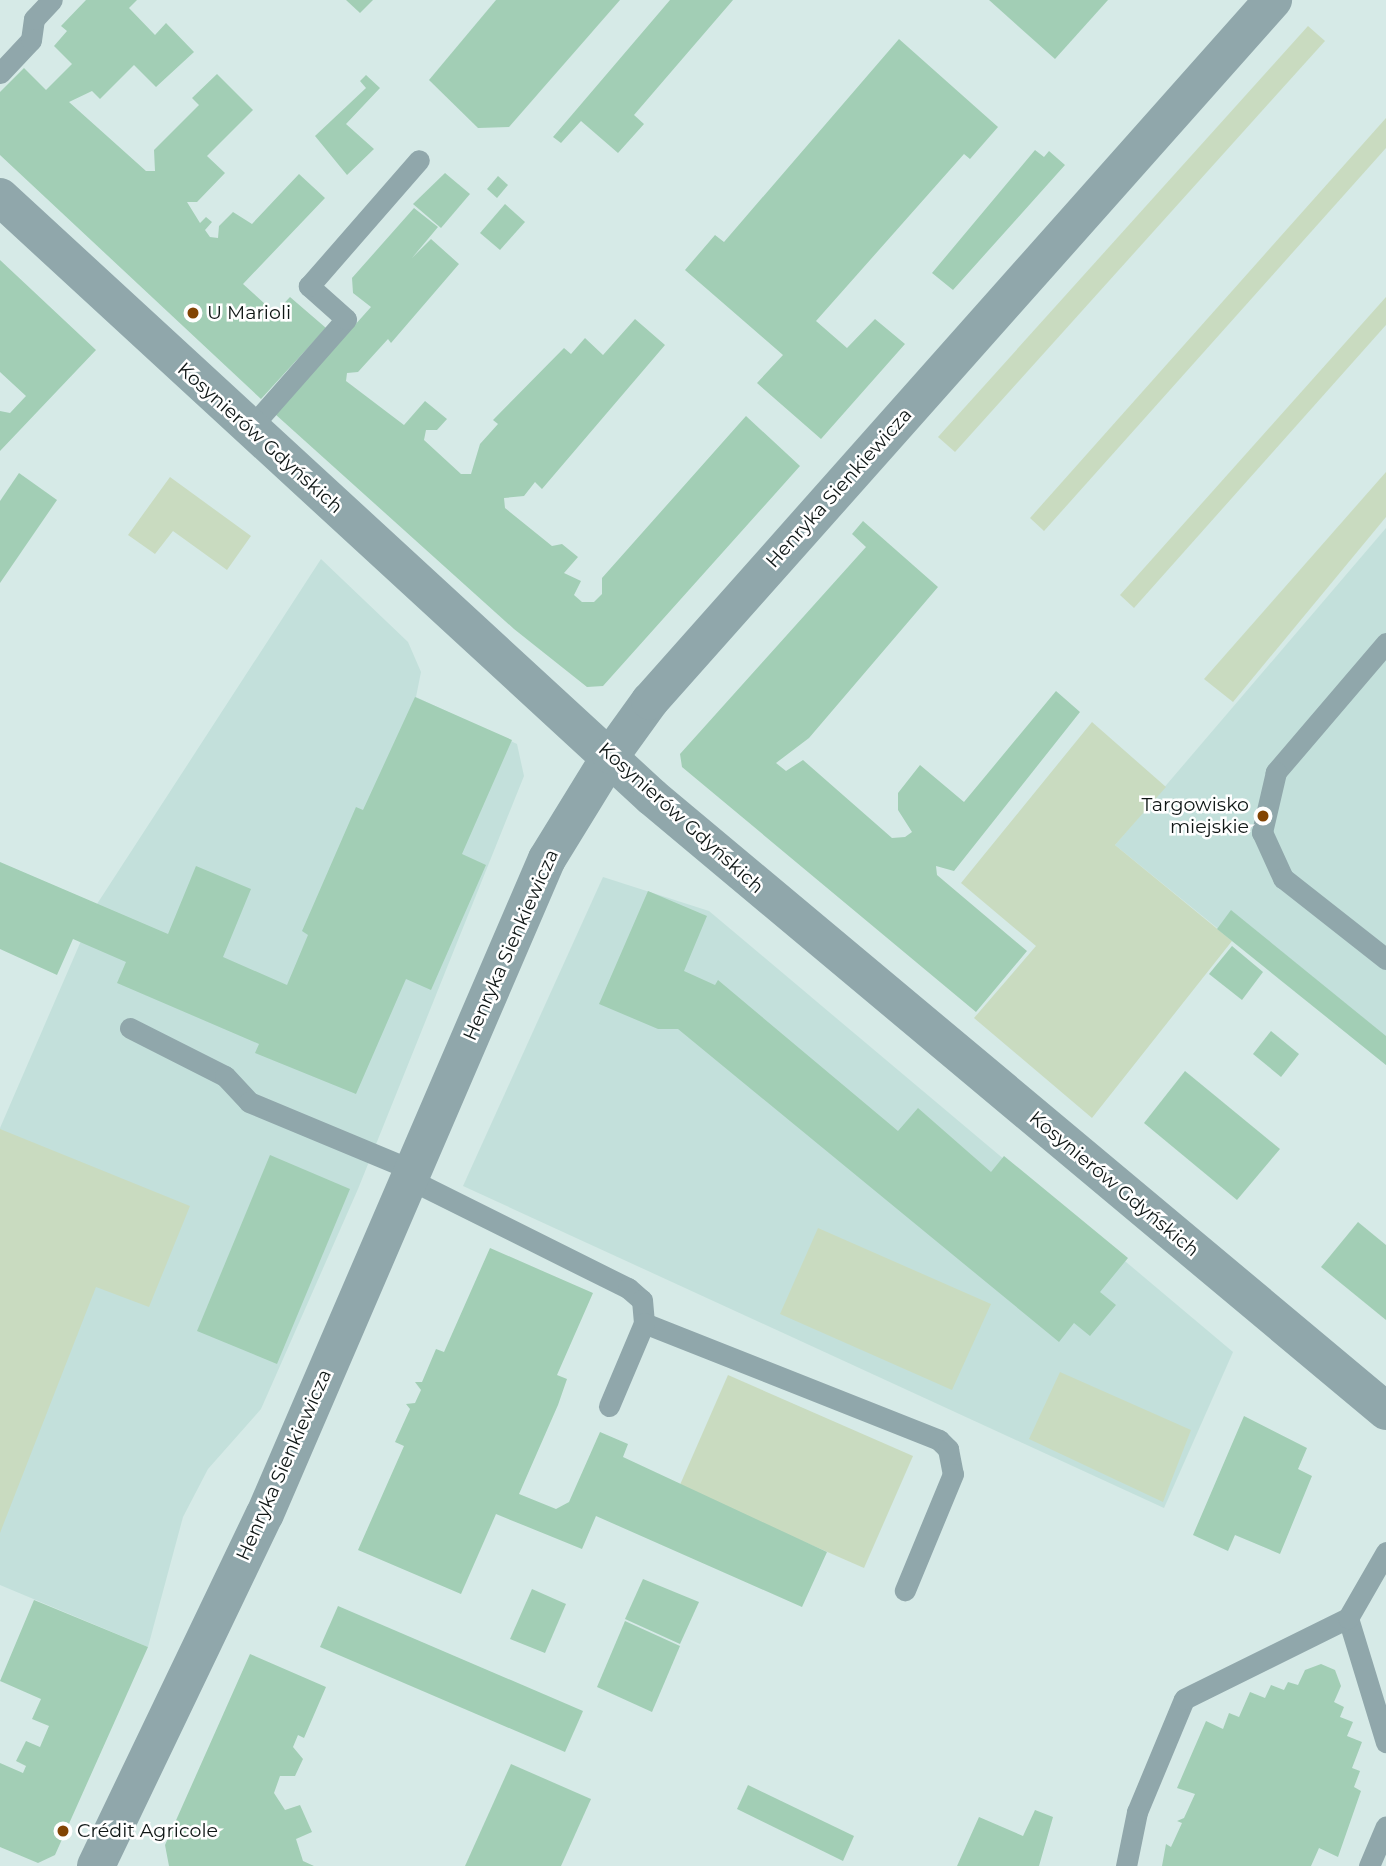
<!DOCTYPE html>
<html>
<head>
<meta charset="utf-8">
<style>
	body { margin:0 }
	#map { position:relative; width:1386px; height:1866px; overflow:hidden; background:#d6eae7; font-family:Montserrat,sans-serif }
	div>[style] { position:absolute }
	.built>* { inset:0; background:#c3e0db }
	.green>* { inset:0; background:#c9dbc0 }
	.building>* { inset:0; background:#a2ceb5 }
	.service>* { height:21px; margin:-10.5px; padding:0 10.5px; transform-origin:10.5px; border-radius:10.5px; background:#90a7ab }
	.minor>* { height:38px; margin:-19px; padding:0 19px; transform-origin:19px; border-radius:19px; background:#90a7ab }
	.tertiary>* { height:38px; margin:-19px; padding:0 19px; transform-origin:19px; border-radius:19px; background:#90a7ab }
	.dots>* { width:19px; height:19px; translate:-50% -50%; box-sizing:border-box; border:4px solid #fff; border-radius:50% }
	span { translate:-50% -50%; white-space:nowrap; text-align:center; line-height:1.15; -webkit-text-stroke:5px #fff; paint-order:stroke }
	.poi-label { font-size:19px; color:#0f1615 }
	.left { translate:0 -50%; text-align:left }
	.right { translate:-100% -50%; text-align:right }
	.street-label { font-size:19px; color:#0f1615 }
</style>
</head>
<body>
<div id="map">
	<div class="built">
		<div style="clip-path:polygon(1386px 528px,1386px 1065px,1115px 845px)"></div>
		<div style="clip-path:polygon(321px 559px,408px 642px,421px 672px,416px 697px,517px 744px,524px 776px,358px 1189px,261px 1409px,208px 1469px,183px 1517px,148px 1647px,0 1585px,0 1128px,97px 904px)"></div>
		<div style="clip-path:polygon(603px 877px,709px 911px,1233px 1352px,1164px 1508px,463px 1186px)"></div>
	</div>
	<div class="green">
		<div style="clip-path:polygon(1308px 26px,1325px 41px,955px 452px,938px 437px)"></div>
		<div style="clip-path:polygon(1386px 118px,1386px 148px,1044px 531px,1030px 518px)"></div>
		<div style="clip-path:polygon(1386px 297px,1386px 325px,1134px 608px,1120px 595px)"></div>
		<div style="clip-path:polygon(1386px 472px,1386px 517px,1233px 702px,1204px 679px)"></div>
		<div style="clip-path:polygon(170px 477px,251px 536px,227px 570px,173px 531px,155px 554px,128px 535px)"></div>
		<div style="clip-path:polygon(1092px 722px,1166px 787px,1115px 845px,1232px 941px,1092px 1118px,974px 1018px,1036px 946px,961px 883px)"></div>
		<div style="clip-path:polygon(0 1129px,190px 1206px,149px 1307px,96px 1287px,0 1533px)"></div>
		<div style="clip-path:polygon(818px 1228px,991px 1304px,952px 1390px,780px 1314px)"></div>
		<div style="clip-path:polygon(1060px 1372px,1191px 1430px,1163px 1502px,1029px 1439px)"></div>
		<div style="clip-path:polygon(728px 1375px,913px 1456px,864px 1568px,679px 1487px)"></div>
	</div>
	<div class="building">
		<div style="clip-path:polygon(86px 0,137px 0,129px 8px,155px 35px,166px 23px,194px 52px,156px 87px,134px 65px,100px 99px,92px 91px,69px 102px,146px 171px,155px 171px,154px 150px,199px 105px,192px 98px,217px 74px,253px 110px,207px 156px,225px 173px,197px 202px,187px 202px,200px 223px,206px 217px,212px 222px,205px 230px,210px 237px,218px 238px,219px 226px,233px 212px,252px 224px,299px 174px,325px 198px,243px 284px,275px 313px,290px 297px,326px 328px,261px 399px,0 155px,0 92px,24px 68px,46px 90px,72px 64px,54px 46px,67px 31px,61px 26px)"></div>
		<div style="clip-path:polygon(346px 0,373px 0,360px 13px)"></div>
		<div style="clip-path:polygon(496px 0,620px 0,509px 127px,478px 128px,429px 80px)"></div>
		<div style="clip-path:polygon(670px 0,733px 0,634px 115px,644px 124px,618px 153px,581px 121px,561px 143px,553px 137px)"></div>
		<div style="clip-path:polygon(989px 0,1108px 0,1055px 59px)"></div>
		<div style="clip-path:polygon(899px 39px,998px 127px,970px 159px,964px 154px,816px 321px,847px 348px,875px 319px,905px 344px,821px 439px,757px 383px,783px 355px,685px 270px,715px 235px,724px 242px)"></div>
		<div style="clip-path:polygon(366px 75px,380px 88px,346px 124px,374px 149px,347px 175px,315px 136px,366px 88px,360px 81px)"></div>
		<div style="clip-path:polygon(1035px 150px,1044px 157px,1049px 151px,1065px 165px,953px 290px,932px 273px)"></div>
		<div style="clip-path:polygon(445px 173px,470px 194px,441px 228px,413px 204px)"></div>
		<div style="clip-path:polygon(498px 176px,508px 185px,497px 198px,487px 189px)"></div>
		<div style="clip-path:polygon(505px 204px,525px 222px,500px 250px,480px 233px)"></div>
		<div style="clip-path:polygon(414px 208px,438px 227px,412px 258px,431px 239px,459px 264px,391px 343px,388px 339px,358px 372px,347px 373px,346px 381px,404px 425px,425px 401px,447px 419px,437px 430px,426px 430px,424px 440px,461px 474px,471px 474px,480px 444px,498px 424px,493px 420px,564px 348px,571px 354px,585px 338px,603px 355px,635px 319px,665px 345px,542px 489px,535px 482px,524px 496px,504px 498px,505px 508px,552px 546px,562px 544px,578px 557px,564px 573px,581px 581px,574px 595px,582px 602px,594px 602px,602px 594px,602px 578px,746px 416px,800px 466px,603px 686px,587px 687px,514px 629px,275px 414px,371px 307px,353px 293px,352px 278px)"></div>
		<div style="clip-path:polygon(0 260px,96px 350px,0 451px,0 411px,10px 413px,26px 396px,0 372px)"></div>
		<div style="clip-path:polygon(19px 473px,57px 500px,0 583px,0 501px)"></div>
		<div style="clip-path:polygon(863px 521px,938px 587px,809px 738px,776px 763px,786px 771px,803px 760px,892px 838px,905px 837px,912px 832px,898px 810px,898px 793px,920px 765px,964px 802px,1056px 691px,1080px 712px,954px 871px,936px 866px,937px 875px,1027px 951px,976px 1012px,682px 767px,680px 754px,866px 547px,852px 534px)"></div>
		<div style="clip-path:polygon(415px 697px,512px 740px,462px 854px,486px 865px,431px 990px,406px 979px,356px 1094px,255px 1053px,259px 1044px,117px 983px,126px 962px,73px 939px,57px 975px,0 949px,0 862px,168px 934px,196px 866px,251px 889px,223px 957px,287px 985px,308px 935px,302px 931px,356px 807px,363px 810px)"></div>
		<div style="clip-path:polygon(648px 891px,707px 916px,684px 971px,715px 985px,718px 980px,898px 1131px,918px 1108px,991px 1172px,1004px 1156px,1128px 1258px,1100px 1292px,1116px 1305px,1090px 1336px,1074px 1323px,1059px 1342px,678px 1029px,658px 1029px,599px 1004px)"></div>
		<div style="clip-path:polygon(1231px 910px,1386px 1036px,1386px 1065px,1217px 929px)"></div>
		<div style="clip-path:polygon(1232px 946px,1263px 972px,1242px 1000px,1209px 974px)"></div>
		<div style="clip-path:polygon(1271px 1031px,1299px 1054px,1281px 1077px,1253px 1054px)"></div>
		<div style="clip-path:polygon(1185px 1071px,1280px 1149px,1237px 1200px,1144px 1123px)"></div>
		<div style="clip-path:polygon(270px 1155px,350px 1189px,277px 1364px,197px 1331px)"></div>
		<div style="clip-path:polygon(1358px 1222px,1386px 1245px,1386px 1320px,1321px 1267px)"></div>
		<div style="clip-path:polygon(490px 1248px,593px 1293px,557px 1375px,567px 1379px,558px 1405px,519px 1494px,556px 1509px,569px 1502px,600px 1432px,628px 1444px,623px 1457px,827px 1552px,802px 1607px,596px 1516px,582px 1549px,496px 1514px,461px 1594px,358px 1550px,404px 1446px,395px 1442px,410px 1409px,406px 1404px,415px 1403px,421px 1390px,415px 1382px,422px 1382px,436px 1349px,444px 1352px)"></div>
		<div style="clip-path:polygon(1244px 1416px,1307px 1448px,1298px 1469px,1312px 1476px,1280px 1554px,1235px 1535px,1228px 1551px,1193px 1535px)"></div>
		<div style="clip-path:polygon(643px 1579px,699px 1602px,680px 1644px,625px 1619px)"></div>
		<div style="clip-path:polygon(532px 1589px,566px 1604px,545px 1653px,510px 1639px)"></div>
		<div style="clip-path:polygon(34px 1600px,148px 1647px,55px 1855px,38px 1863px,0 1847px,0 1763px,23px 1773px,26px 1766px,16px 1761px,26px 1741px,40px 1747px,49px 1726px,32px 1719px,41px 1699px,0 1681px)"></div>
		<div style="clip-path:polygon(338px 1606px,583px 1711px,565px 1752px,320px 1647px)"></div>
		<div style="clip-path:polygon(625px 1621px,680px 1646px,652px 1712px,597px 1687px)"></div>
		<div style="clip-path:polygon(250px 1654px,326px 1687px,304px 1738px,298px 1735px,293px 1747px,303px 1759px,295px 1776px,280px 1776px,274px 1793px,285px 1810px,300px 1805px,312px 1832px,296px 1839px,303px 1861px,314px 1866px,169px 1866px,165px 1845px)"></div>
		<div style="clip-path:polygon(1321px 1664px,1335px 1670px,1341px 1686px,1334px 1702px,1344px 1707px,1340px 1717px,1353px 1722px,1347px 1736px,1362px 1742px,1352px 1768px,1360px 1771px,1354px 1787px,1361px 1791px,1338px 1857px,1319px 1848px,1311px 1866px,1162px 1866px,1166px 1844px,1171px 1847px,1182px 1823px,1177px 1821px,1184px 1818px,1195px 1794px,1177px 1788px,1206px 1721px,1223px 1729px,1229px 1713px,1239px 1717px,1250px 1692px,1265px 1698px,1271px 1685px,1284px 1690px,1288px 1682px,1298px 1685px,1305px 1670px)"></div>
		<div style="clip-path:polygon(511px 1764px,591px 1799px,561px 1866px,465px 1866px)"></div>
		<div style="clip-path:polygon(748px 1785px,854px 1836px,843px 1861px,737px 1809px)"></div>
		<div style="clip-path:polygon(1035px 1810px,1053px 1817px,1039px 1866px,957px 1866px,979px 1817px,1023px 1836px)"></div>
	</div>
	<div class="service">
		<div style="left:0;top:73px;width:45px;rotate:-46.8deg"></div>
		<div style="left:31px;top:40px;width:21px;rotate:-82deg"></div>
		<div style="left:34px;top:19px;width:26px;rotate:-47deg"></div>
		<div style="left:250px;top:428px;width:145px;rotate:-48.6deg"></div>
		<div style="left:346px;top:319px;width:50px;rotate:-138.3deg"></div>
		<div style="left:309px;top:286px;width:167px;rotate:-48.9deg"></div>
		<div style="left:1386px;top:643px;width:170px;rotate:130.5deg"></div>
		<div style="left:1276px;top:772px;width:62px;rotate:103.1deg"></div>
		<div style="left:1262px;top:832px;width:51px;rotate:65.5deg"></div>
		<div style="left:1283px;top:878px;width:131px;rotate:38.2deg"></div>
		<div style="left:130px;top:1028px;width:106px;rotate:26.8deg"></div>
		<div style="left:225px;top:1076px;width:35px;rotate:47deg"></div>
		<div style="left:249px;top:1102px;width:174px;rotate:22.6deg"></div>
		<div style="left:407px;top:1178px;width:247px;rotate:26.5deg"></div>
		<div style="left:628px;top:1288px;width:18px;rotate:41deg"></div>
		<div style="left:642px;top:1300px;width:23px;rotate:85deg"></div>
		<div style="left:644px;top:1323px;width:317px;rotate:21.6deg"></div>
		<div style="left:939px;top:1440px;width:13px;rotate:45deg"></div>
		<div style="left:948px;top:1449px;width:25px;rotate:79deg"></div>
		<div style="left:953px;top:1474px;width:126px;rotate:112.5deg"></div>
		<div style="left:609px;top:1406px;width:90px;rotate:-67.1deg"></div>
		<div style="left:1348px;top:1618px;width:130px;rotate:73deg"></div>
		<div style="left:1126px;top:1866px;width:55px;rotate:-78.5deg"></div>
		<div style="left:1137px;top:1812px;width:122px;rotate:-67.4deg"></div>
		<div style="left:1184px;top:1699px;width:183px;rotate:-26.3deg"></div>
		<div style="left:1348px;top:1618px;width:76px;rotate:-60.1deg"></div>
		<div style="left:1369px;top:1866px;width:43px;rotate:-67deg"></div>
	</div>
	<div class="minor">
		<div style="left:0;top:197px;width:886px;rotate:42.62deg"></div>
		<div style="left:652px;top:797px;width:957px;rotate:39.91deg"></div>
	</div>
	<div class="tertiary">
		<div style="left:96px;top:1866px;width:390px;rotate:-64.4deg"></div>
		<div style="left:265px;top:1514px;width:713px;rotate:-66.71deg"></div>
		<div style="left:547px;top:859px;width:122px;rotate:-58.4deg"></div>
		<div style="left:611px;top:755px;width:67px;rotate:-54.2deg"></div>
		<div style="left:650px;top:701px;width:938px;rotate:-48.37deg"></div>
	</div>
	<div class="dots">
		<div style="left:193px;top:313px;background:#824403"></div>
		<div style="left:1263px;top:816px;background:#824403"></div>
		<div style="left:63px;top:1831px;background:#824403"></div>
	</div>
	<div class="poi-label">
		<span class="left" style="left:207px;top:313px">U Marioli</span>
		<span class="right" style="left:1249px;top:816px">Targowisko<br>miejskie</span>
		<span class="left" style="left:77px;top:1831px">Crédit Agricole</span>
	</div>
	<div class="street-label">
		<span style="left:260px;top:438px;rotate:42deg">Kosynierów Gdyńskich</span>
		<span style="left:839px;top:488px;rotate:-48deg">Henryka Sienkiewicza</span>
		<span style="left:681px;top:818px;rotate:42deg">Kosynierów Gdyńskich</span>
		<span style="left:511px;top:945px;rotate:-66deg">Henryka Sienkiewicza</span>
		<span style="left:1114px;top:1184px;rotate:40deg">Kosynierów Gdyńskich</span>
		<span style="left:284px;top:1465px;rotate:-66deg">Henryka Sienkiewicza</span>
	</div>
</div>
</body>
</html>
